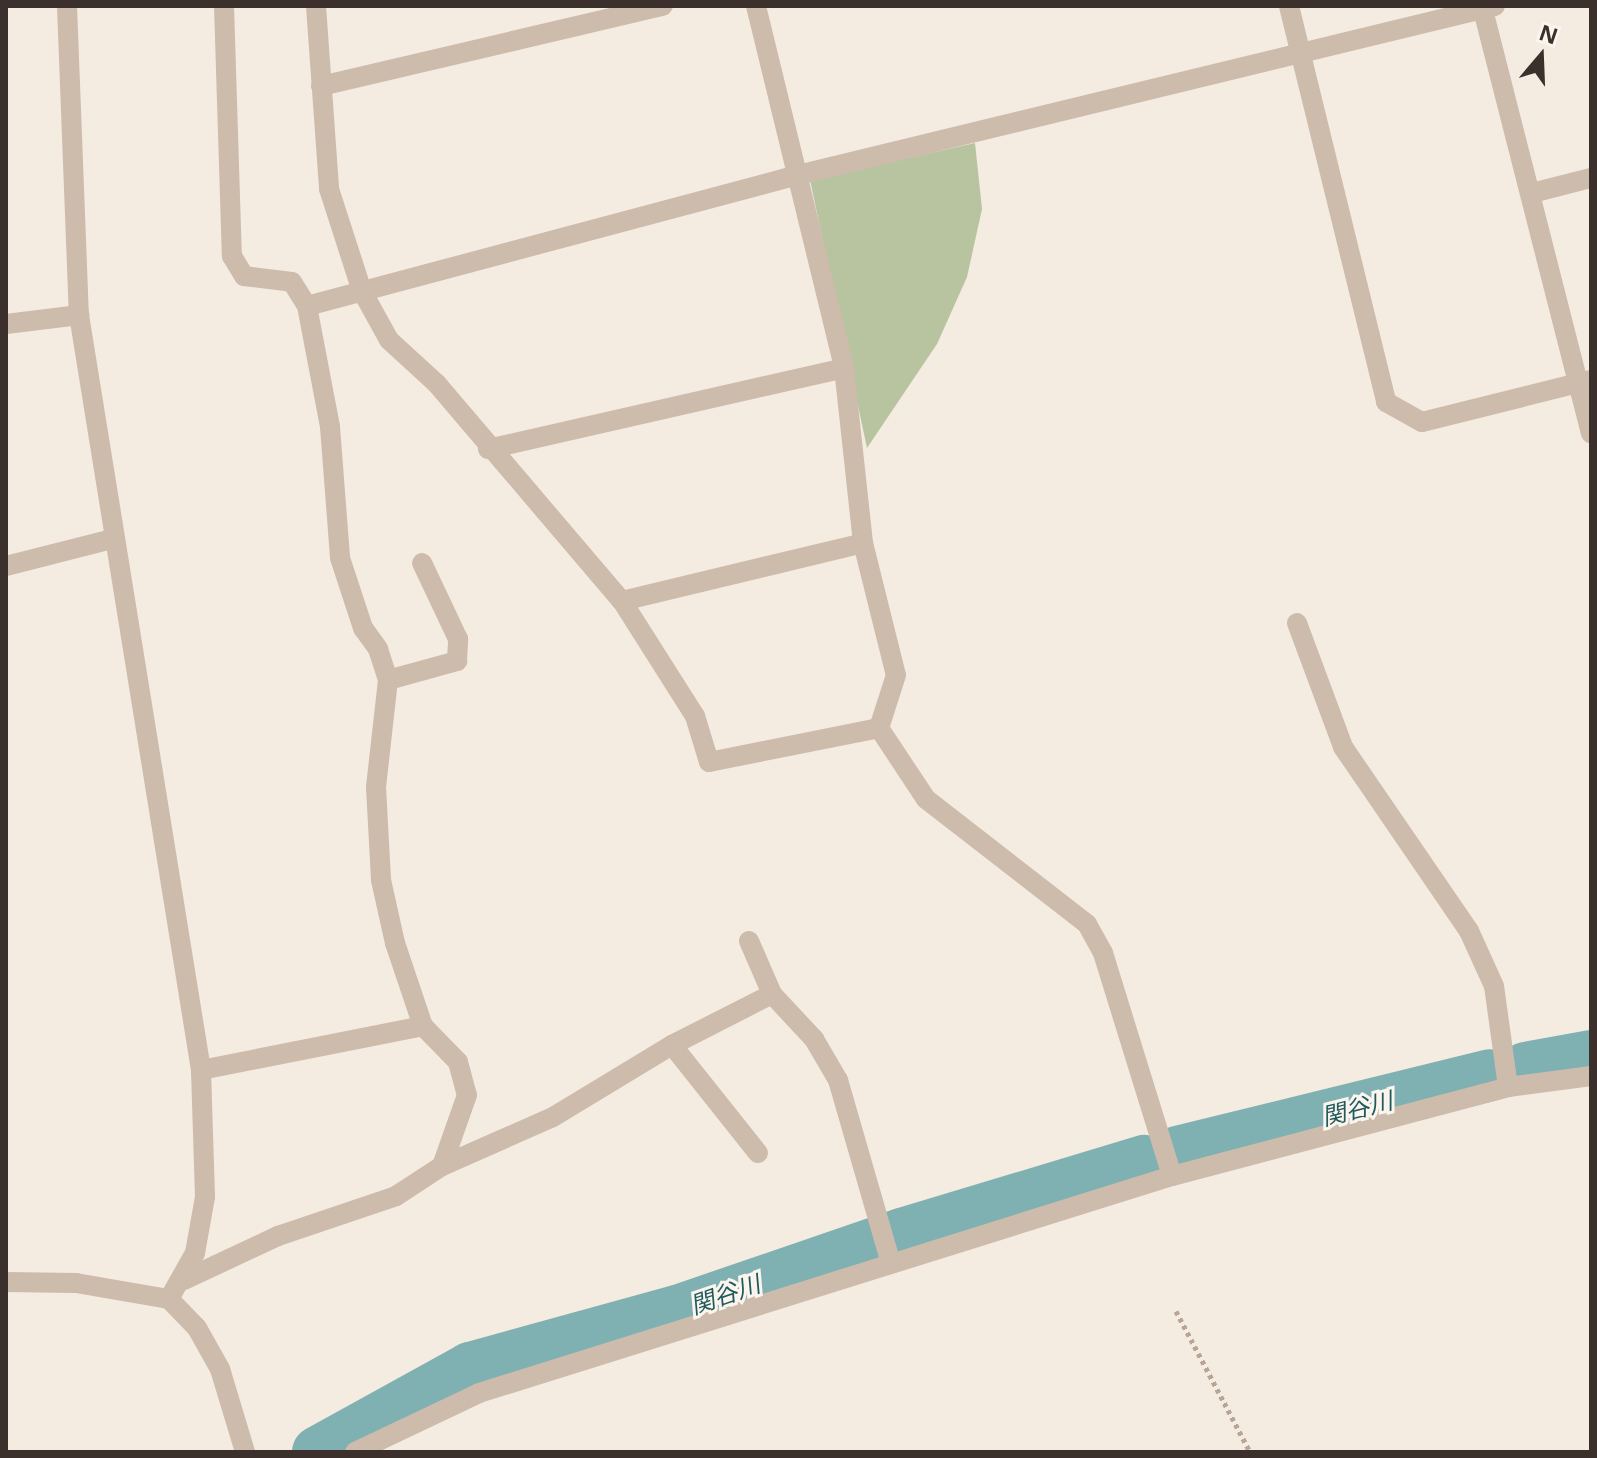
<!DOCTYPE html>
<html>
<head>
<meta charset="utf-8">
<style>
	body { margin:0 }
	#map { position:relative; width:1597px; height:1458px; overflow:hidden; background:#f4ebe1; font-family:"Open Sans","Noto Sans JP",sans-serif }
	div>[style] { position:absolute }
	.green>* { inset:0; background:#b8c4a0 }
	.river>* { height:52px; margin:-26px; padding:0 26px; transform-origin:26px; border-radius:26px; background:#7fb0b2 }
	.path>* { height:5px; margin-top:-2.5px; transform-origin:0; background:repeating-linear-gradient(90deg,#b9a596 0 4px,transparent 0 8px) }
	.minor>* { height:20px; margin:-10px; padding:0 10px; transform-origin:10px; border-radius:10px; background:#cdbbac }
	.tertiary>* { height:20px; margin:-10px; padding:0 10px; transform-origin:10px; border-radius:10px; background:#cdbbac }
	span { translate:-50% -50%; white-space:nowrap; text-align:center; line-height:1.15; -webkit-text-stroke:6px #fbf5ee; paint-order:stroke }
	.water-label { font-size:24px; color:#1f5a5e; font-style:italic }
	.frame { position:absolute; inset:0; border:8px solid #3b302b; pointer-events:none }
	.north { position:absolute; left:1501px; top:16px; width:80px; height:80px; -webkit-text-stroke:6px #fbf5ee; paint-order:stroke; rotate:19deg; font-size:22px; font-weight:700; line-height:32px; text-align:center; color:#3b302b }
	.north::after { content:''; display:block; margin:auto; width:28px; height:36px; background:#3b302b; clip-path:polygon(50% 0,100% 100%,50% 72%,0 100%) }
</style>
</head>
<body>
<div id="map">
	<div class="green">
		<div style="clip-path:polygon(975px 143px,982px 209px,967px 277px,937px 344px,867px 448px,810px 180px)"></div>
	</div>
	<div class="river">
		<div style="left:1525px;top:1068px;width:67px;rotate:-10.3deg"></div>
		<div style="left:1177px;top:1152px;width:322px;rotate:-13.8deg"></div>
		<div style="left:318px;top:1452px;width:174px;rotate:-28.9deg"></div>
		<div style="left:470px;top:1368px;width:215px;rotate:-15.4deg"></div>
		<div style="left:677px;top:1311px;width:238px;rotate:-18.9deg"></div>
		<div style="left:902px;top:1234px;width:253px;rotate:-16.8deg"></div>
	</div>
	<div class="path">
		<div style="left:1176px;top:1311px;width:159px;rotate:62.3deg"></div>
	</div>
	<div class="minor">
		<div style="left:67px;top:6px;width:309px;rotate:87.8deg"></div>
		<div style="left:79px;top:315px;width:765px;rotate:80.82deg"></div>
		<div style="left:201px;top:1070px;width:127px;rotate:88.2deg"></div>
		<div style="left:205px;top:1197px;width:57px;rotate:100.1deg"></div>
		<div style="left:195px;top:1253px;width:53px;rotate:119.5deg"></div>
		<div style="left:224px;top:6px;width:250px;rotate:88.2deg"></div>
		<div style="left:232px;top:256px;width:23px;rotate:59deg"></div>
		<div style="left:244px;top:276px;width:48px;rotate:7.1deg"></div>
		<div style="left:292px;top:282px;width:28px;rotate:58deg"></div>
		<div style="left:307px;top:306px;width:123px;rotate:79.2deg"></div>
		<div style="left:330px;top:427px;width:131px;rotate:85.6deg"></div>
		<div style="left:340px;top:558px;width:74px;rotate:71.8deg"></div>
		<div style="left:363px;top:628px;width:26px;rotate:54deg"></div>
		<div style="left:378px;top:649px;width:33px;rotate:72deg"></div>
		<div style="left:388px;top:680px;width:108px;rotate:96.4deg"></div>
		<div style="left:376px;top:787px;width:93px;rotate:86.9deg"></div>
		<div style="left:381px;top:880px;width:65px;rotate:77.5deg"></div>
		<div style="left:395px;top:943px;width:88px;rotate:71.4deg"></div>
		<div style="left:423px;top:1026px;width:50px;rotate:45.8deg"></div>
		<div style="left:458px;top:1062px;width:34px;rotate:75deg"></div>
		<div style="left:467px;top:1095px;width:75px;rotate:109.4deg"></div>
		<div style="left:316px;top:6px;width:183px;rotate:85.9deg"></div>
		<div style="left:329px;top:189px;width:107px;rotate:72.1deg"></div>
		<div style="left:362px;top:291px;width:56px;rotate:61.1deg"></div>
		<div style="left:389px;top:340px;width:65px;rotate:42.5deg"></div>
		<div style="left:437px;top:384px;width:285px;rotate:49.6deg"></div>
		<div style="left:622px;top:601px;width:136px;rotate:57.6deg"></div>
		<div style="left:695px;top:716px;width:48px;rotate:73.1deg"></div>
		<div style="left:709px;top:762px;width:173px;rotate:-11.3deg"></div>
		<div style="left:756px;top:6px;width:373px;rotate:76.3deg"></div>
		<div style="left:844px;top:368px;width:176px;rotate:83.8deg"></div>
		<div style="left:863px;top:543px;width:136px;rotate:76deg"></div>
		<div style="left:896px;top:675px;width:56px;rotate:107.8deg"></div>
		<div style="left:1289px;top:6px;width:408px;rotate:76.2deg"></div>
		<div style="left:1386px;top:402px;width:41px;rotate:29.1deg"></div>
		<div style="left:1422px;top:422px;width:174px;rotate:-14deg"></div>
		<div style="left:1482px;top:6px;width:441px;rotate:75.7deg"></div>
		<div style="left:321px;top:86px;width:351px;rotate:-13.2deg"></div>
		<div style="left:1532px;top:193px;width:61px;rotate:-14.3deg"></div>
		<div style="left:307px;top:306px;width:508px;rotate:-14.94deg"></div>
		<div style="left:798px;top:175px;width:717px;rotate:-13.63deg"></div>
		<div style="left:6px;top:324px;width:74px;rotate:-7deg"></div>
		<div style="left:488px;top:449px;width:365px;rotate:-12.8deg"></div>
		<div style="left:6px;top:566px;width:109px;rotate:-14.3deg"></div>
		<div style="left:622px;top:601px;width:248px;rotate:-13.5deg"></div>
		<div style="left:1297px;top:623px;width:132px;rotate:69.6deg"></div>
		<div style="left:1343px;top:747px;width:223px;rotate:55.6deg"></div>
		<div style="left:1469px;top:931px;width:60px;rotate:65.6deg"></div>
		<div style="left:1494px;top:986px;width:102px;rotate:82.1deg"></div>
		<div style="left:388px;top:680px;width:72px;rotate:-15.4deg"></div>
		<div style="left:457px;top:661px;width:22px;rotate:-87deg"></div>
		<div style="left:458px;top:639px;width:84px;rotate:-115.3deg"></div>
		<div style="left:879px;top:728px;width:85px;rotate:56.5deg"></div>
		<div style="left:926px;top:799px;width:204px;rotate:37.8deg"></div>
		<div style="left:1087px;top:924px;width:33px;rotate:61deg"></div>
		<div style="left:1103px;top:953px;width:233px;rotate:72.8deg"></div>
		<div style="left:749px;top:941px;width:58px;rotate:66.5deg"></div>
		<div style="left:772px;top:994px;width:62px;rotate:47deg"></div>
		<div style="left:814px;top:1039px;width:48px;rotate:59.7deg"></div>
		<div style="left:838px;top:1080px;width:191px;rotate:73.9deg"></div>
		<div style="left:672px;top:1045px;width:138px;rotate:51.5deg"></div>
		<div style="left:201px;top:1070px;width:226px;rotate:-11.2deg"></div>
		<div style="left:184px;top:1280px;width:104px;rotate:-25.1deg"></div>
		<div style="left:278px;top:1236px;width:125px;rotate:-18.7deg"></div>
		<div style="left:396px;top:1196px;width:55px;rotate:-33.1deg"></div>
		<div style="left:442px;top:1166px;width:121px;rotate:-23.8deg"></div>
		<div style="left:553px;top:1117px;width:139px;rotate:-31.2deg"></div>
		<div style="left:672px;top:1045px;width:112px;rotate:-27deg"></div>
		<div style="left:6px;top:1282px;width:70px;rotate:0.8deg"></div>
		<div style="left:76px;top:1283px;width:94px;rotate:9.8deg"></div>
		<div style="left:169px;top:1299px;width:40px;rotate:46deg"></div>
		<div style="left:197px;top:1328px;width:47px;rotate:60.7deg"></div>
		<div style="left:220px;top:1369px;width:87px;rotate:73.2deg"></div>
	</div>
	<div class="tertiary">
		<div style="left:355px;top:1452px;width:137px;rotate:-25.4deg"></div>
		<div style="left:479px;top:1393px;width:726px;rotate:-17.39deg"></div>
		<div style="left:1172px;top:1176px;width:348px;rotate:-14.8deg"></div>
		<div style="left:1508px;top:1087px;width:84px;rotate:-7.5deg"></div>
	</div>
	<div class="water-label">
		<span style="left:1357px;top:1108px;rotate:-14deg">関谷川</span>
		<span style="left:725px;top:1294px;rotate:-19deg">関谷川</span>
	</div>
	<div class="frame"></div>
	<div class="north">N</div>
</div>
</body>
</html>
